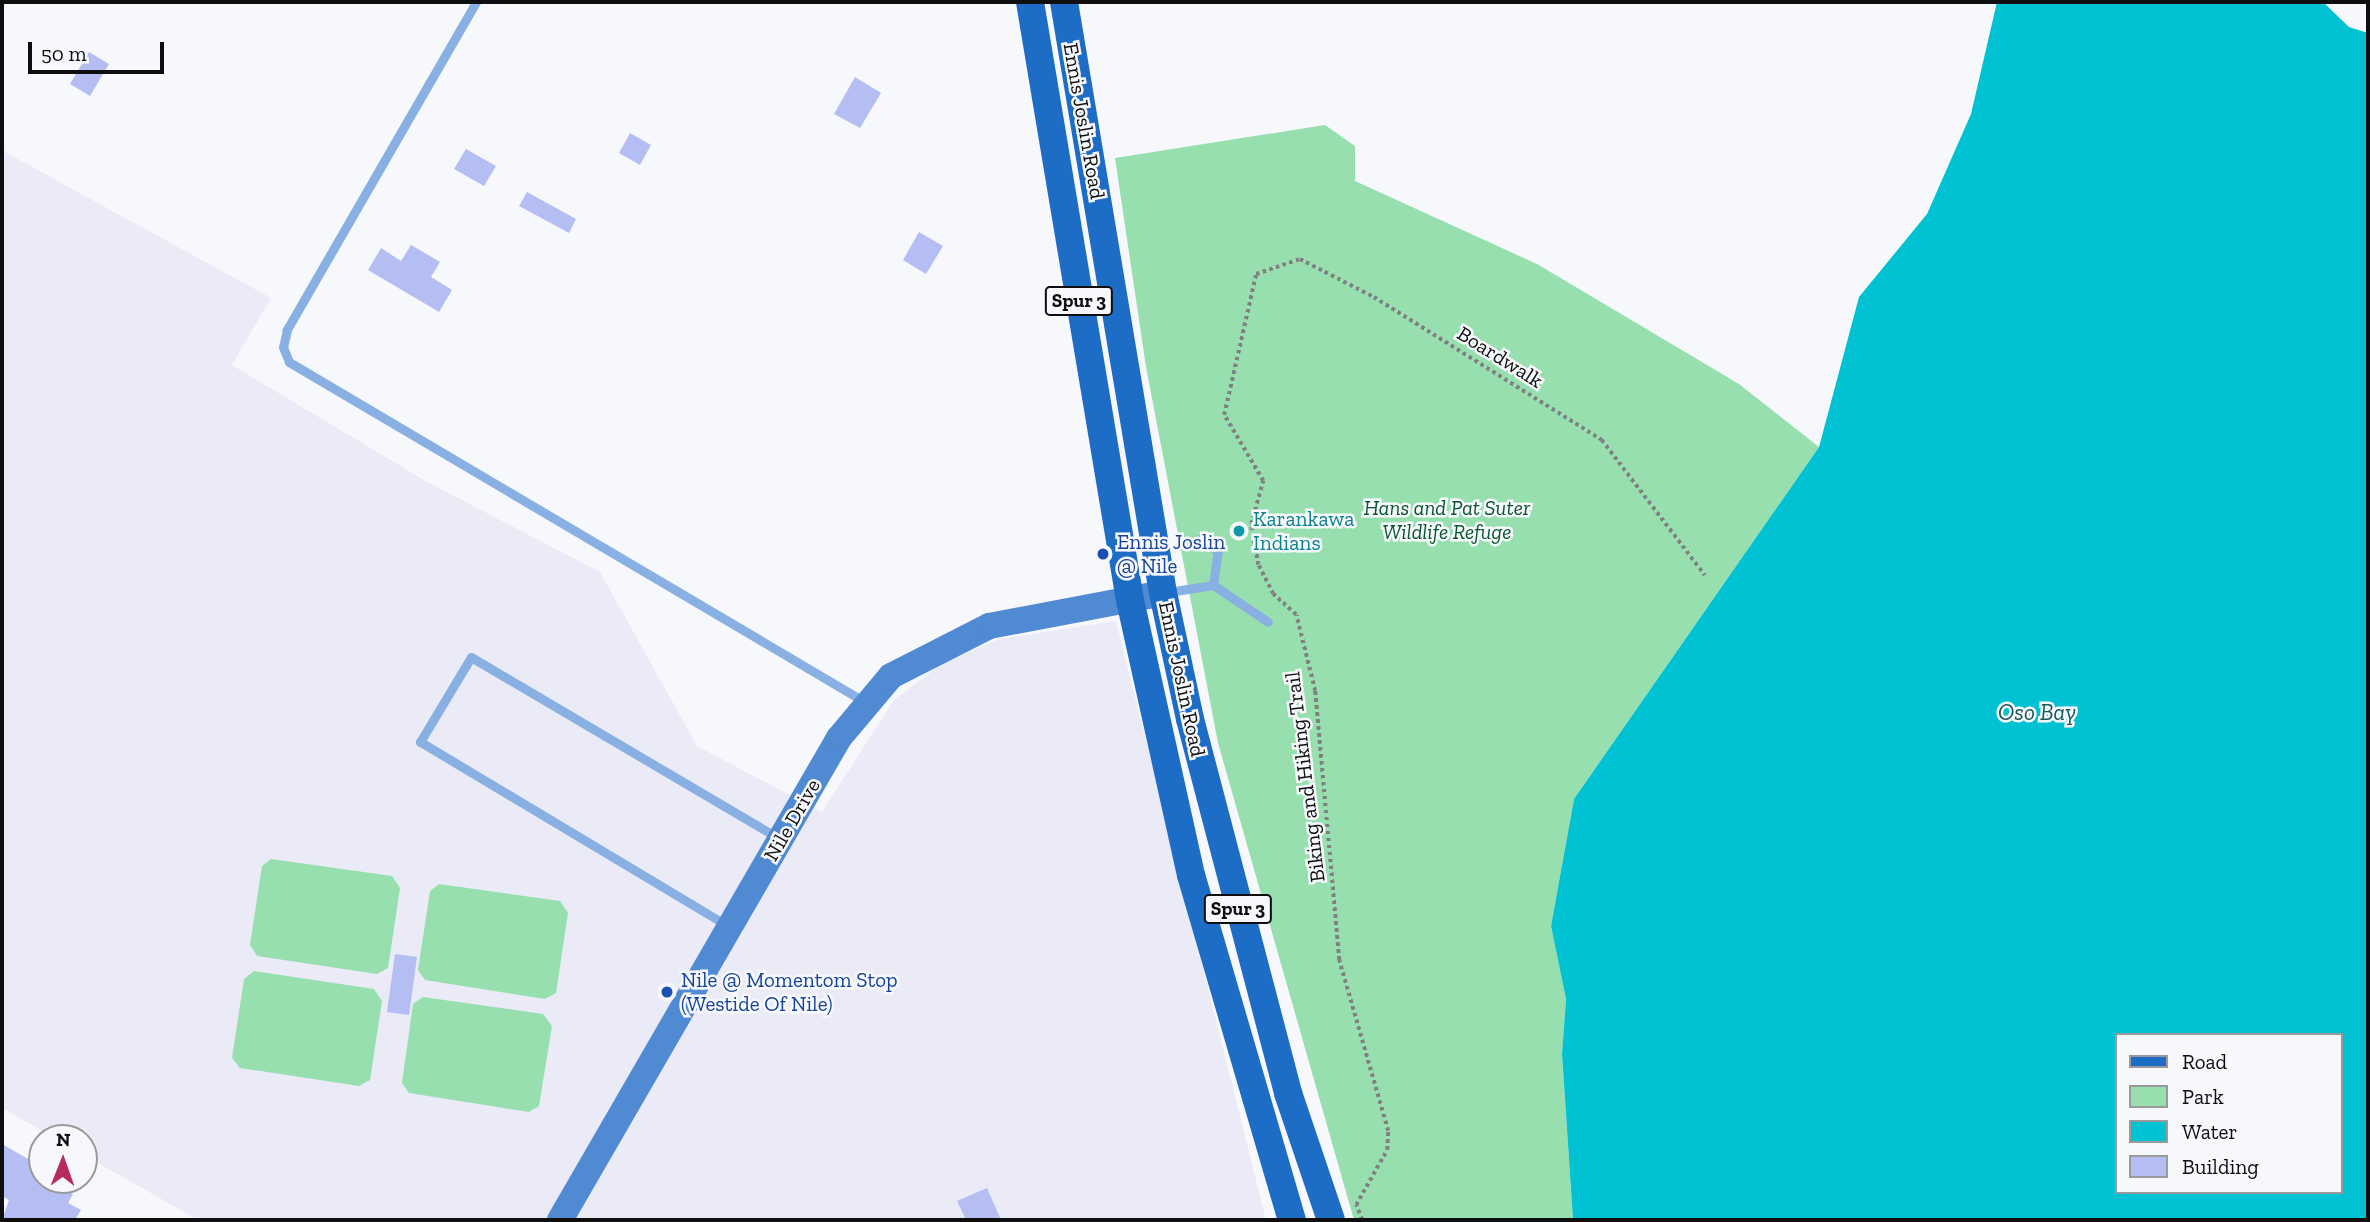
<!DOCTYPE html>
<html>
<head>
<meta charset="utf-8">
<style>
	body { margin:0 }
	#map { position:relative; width:2370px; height:1222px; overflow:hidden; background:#f7f8fb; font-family:"Zilla Slab",serif }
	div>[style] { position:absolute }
	.built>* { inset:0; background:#eaebf6 }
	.green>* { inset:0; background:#97dfaf }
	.water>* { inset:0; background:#00c2d2 }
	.building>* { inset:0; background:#b4bef3 }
	.path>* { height:3.5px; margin-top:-1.75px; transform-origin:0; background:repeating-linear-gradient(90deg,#808082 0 3.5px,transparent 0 7px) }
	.service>* { height:9px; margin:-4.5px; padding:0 4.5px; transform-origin:4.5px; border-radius:4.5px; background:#89b0e2 }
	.secondary>* { height:26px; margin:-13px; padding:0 13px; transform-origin:13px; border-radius:13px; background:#508ad3 }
	.primary>* { height:28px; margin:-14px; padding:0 14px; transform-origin:14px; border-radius:14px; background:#1d6dc7 }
	.dots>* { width:19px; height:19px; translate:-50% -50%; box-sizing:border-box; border:4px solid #f7f8fb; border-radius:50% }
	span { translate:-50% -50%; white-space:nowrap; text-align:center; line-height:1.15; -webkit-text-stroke:5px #f7f8fb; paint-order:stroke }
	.shield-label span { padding:2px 5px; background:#f7f8fb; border:2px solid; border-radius:5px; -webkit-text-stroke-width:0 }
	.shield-label { font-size:19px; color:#0e0e0f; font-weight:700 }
	.street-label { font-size:21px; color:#0e0e0f }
	.park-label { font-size:21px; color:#08552e; font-style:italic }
	.culture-label { font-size:21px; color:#0d838f }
	.left { translate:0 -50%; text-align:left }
	.transit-label { font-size:21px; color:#164399 }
	.water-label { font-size:23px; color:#19585f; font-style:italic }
	.frame { position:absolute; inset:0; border:4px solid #0e0e0f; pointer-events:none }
	.legend { position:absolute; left:2115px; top:1033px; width:228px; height:161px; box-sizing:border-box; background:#f7f8fb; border:2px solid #9a9a9d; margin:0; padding:9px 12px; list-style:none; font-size:21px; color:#0e0e0f }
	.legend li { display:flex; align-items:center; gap:14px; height:35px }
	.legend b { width:35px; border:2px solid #9a9a9d }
	.north { position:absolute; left:28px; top:1124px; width:70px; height:70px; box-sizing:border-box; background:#f7f8fb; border:2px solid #9a9a9d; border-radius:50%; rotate:1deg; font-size:19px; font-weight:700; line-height:28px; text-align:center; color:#0e0e0f }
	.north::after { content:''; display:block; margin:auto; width:24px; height:32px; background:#b82b60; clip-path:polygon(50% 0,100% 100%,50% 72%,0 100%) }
	.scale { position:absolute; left:28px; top:42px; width:136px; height:32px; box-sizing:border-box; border:4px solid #0e0e0f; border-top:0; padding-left:9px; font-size:21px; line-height:24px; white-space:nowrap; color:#0e0e0f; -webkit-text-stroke:5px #f7f8fb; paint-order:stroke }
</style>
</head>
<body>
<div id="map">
	<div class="built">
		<div style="clip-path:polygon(2px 139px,5px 152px,271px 298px,232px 365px,429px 483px,600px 572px,697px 746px,822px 812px,894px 700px,941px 664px,999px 639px,1116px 621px,1266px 1220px,198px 1220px,84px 1155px,84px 1138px,55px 1138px,2px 1108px)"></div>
	</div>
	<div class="green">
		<div style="clip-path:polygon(1325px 125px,1355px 146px,1355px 181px,1537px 264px,1739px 384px,1819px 447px,1574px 799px,1551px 926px,1566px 999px,1562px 1054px,1573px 1220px,1354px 1220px,1218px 743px,1146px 367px,1115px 158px)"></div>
		<div style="clip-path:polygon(271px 859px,392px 876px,400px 888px,388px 968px,377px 974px,257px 956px,250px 945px,262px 866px)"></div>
		<div style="clip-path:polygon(439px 884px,560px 901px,568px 913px,556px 993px,545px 999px,425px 980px,418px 970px,430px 891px)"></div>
		<div style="clip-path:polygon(254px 971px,374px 989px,382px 1001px,370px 1080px,359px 1086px,240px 1068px,232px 1058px,244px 979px)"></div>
		<div style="clip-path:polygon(423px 997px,543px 1014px,552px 1026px,539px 1106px,529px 1112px,409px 1093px,402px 1083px,413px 1004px)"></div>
	</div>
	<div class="water">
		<div style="clip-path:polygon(evenodd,1997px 2px,2323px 2px,2349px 27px,2368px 33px,2368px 1220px,1573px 1220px,1562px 1054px,1566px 999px,1551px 926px,1574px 799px,1819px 447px,1859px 297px,1927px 214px,1971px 114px,1997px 2px,2116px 1035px,2340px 1035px,2340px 1192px,2116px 1192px,2116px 1035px)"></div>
	</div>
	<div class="building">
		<div style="clip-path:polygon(89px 52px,109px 64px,90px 96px,70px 84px)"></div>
		<div style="clip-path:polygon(855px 77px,881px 93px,860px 128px,834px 114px)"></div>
		<div style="clip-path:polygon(630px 133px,651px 145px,640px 165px,619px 153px)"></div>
		<div style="clip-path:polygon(466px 149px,496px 166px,484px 186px,454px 169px)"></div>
		<div style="clip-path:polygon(527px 192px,576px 219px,569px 233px,519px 206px)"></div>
		<div style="clip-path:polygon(919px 232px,943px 246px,926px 274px,903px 260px)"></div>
		<div style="clip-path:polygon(411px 245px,440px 262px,431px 277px,452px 290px,439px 312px,368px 270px,381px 248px,401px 261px)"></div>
		<div style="clip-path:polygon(395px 954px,417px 957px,409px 1015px,387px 1012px)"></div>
		<div style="clip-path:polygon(2px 1144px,42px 1167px,42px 1180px,73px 1194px,68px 1203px,81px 1210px,75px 1220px,2px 1220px,9px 1200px,2px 1196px)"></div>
		<div style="clip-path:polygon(987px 1188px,1001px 1220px,966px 1220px,957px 1201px)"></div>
	</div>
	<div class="path">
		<div style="left:1362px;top:1220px;width:16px;rotate:-112deg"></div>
		<div style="left:1356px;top:1205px;width:63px;rotate:-60.6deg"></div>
		<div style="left:1387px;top:1150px;width:19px;rotate:-87deg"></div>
		<div style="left:1388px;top:1131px;width:178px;rotate:-106deg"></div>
		<div style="left:1339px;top:960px;width:270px;rotate:-95.1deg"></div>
		<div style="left:1315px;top:691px;width:78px;rotate:-104deg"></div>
		<div style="left:1296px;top:615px;width:31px;rotate:-138deg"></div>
		<div style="left:1273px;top:594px;width:33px;rotate:-117deg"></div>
		<div style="left:1258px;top:565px;width:42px;rotate:-99.7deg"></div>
		<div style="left:1251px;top:524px;width:45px;rotate:-74.4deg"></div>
		<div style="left:1263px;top:481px;width:77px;rotate:-120.6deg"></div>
		<div style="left:1224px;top:415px;width:145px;rotate:-77.2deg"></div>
		<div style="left:1256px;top:274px;width:46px;rotate:-18.8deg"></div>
		<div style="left:1300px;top:259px;width:83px;rotate:27.2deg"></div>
		<div style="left:1374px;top:297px;width:269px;rotate:32.1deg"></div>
		<div style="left:1602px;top:440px;width:170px;rotate:52.7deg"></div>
	</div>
	<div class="service">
		<div style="left:476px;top:2px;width:379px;rotate:120deg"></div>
		<div style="left:287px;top:330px;width:17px;rotate:103deg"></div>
		<div style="left:283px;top:347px;width:16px;rotate:68deg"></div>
		<div style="left:289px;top:362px;width:669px;rotate:30.55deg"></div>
		<div style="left:1213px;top:585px;width:66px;rotate:33.9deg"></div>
		<div style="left:1168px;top:592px;width:46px;rotate:-8.8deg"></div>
		<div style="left:1213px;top:585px;width:34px;rotate:-82deg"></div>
		<div style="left:1218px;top:551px;width:23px;rotate:-149deg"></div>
		<div style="left:728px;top:926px;width:359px;rotate:-149.1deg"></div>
		<div style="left:420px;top:742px;width:99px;rotate:-59deg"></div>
		<div style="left:471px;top:657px;width:356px;rotate:30.5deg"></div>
	</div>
	<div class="secondary">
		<div style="left:560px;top:1220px;width:557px;rotate:-59.94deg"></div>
		<div style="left:839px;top:738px;width:81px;rotate:-50deg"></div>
		<div style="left:891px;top:676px;width:110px;rotate:-27deg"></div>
		<div style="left:989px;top:626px;width:177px;rotate:-10.7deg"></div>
	</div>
	<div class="primary">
		<div style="left:1030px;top:2px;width:606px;rotate:80.51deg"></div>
		<div style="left:1130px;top:600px;width:282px;rotate:77.5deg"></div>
		<div style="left:1191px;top:875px;width:359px;rotate:73.7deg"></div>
		<div style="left:1064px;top:2px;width:599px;rotate:80.49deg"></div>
		<div style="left:1163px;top:593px;width:129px;rotate:77.9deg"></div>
		<div style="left:1190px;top:719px;width:387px;rotate:75.3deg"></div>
		<div style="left:1288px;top:1093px;width:134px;rotate:71.3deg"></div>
	</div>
	<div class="dots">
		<div style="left:1239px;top:531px;background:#0f9aa8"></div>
		<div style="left:1103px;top:554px;background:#1a4fb4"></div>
		<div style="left:667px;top:992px;background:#1a4fb4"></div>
	</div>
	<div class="shield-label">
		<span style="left:1079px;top:301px">Spur 3</span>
		<span style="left:1238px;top:909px">Spur 3</span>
	</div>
	<div class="street-label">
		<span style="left:1084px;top:121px;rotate:80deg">Ennis Joslin Road</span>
		<span style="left:1500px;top:357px;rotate:32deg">Boardwalk</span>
		<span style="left:1182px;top:679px;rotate:78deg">Ennis Joslin Road</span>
		<span style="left:1305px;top:777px;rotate:-97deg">Biking and Hiking Trail</span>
		<span style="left:792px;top:820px;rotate:-60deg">Nile Drive</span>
	</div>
	<div class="park-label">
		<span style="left:1447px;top:520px">Hans and Pat Suter<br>Wildlife Refuge</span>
	</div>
	<div class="culture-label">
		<span class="left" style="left:1253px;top:531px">Karankawa<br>Indians</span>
	</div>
	<div class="transit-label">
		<span class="left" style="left:1117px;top:554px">Ennis Joslin<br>@ Nile</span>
		<span class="left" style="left:681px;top:992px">Nile @ Momentom Stop<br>(Westide Of Nile)</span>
	</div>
	<div class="water-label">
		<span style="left:2037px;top:712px">Oso Bay</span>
	</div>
	<div class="frame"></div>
	<ul class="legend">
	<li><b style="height:9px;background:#1d6dc7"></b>Road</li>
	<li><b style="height:19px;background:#97dfaf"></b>Park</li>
	<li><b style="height:19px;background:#00c2d2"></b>Water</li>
	<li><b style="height:19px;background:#b4bef3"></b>Building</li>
	</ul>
	<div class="north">N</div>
	<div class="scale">50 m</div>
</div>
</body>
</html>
